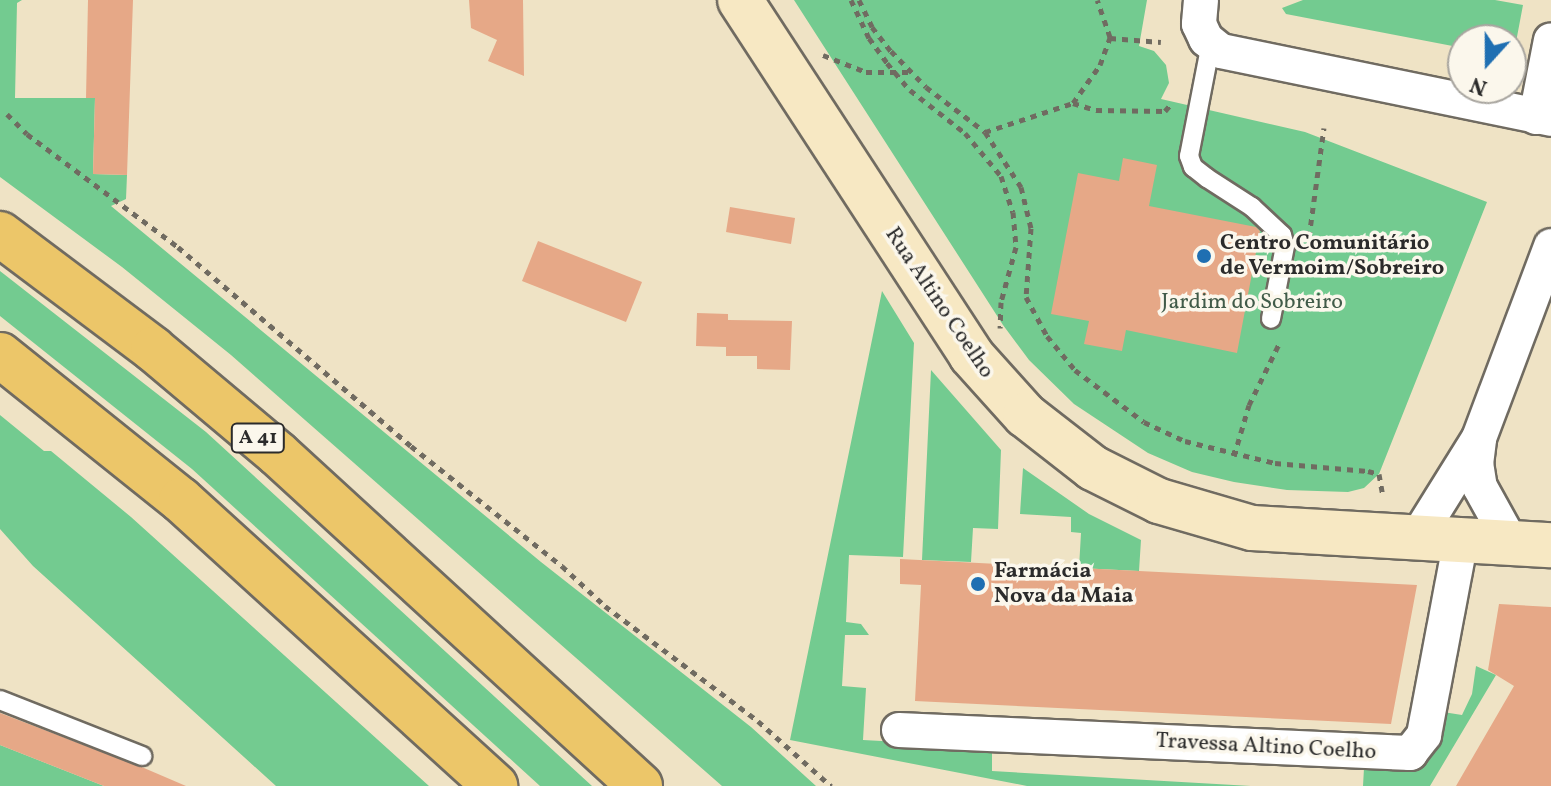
<!DOCTYPE html>
<html>
<head>
<meta charset="utf-8">
<style>
	body { margin:0 }
	#map { position:relative; width:1551px; height:786px; overflow:hidden; background:#efe3c5; font-family:Vollkorn,serif }
	div>[style] { position:absolute }
	.green>* { inset:0; background:#73cb90 }
	.building>* { inset:0; background:#e6a887 }
	.path>* { height:5px; margin-top:-2.5px; transform-origin:0; background:repeating-linear-gradient(90deg,#706b61 0 6px,transparent 0 12px) }
	.roads { filter:drop-shadow(2px 0 #706b61) drop-shadow(-2px 0 #706b61) drop-shadow(0 2px #706b61) drop-shadow(0 -2px #706b61) }
	.service>* { height:18px; margin:-9px; padding:0 9px; transform-origin:9px; border-radius:9px; background:#fff }
	.minor>* { height:34px; margin:-17px; padding:0 17px; transform-origin:17px; border-radius:17px; background:#fff }
	.secondary>* { height:44px; margin:-22px; padding:0 22px; transform-origin:22px; border-radius:22px; background:#f7e8c3 }
	.motorway>* { height:44px; margin:-22px; padding:0 22px; transform-origin:22px; border-radius:22px; background:#ecc669 }
	.dots>* { width:22px; height:22px; translate:-50% -50%; box-sizing:border-box; border:4px solid #fbf7ec; border-radius:50% }
	span { translate:-50% -50%; white-space:nowrap; text-align:center; line-height:1.15; -webkit-text-stroke:7px #fbf7ec; paint-order:stroke }
	.shield-label span { padding:2px 6px; background:#fbf7ec; border:2px solid; border-radius:6px; -webkit-text-stroke-width:0 }
	.shield-label { font-size:20px; color:#2b2b2b; font-weight:700 }
	.poi-label { font-size:22px; color:#2b2b2b; font-weight:700 }
	.left { translate:0 -50%; text-align:left }
	.street-label { font-size:22px; color:#2b2b2b }
	.park-label { font-size:22px; color:#415b49 }
	.north { position:absolute; left:1447px; top:24px; width:80px; height:80px; box-sizing:border-box; background:#fbf7ec; border:2px solid #a8a59f; border-radius:50%; rotate:201deg; font-size:22px; font-weight:700; line-height:32px; text-align:center; color:#2b2b2b }
	.north::after { content:''; display:block; margin:auto; width:28px; height:36px; background:#1f6fb2; clip-path:polygon(50% 0,100% 100%,50% 72%,0 100%) }
</style>
</head>
<body>
<div id="map">
	<div class="green">
		<div style="clip-path:polygon(0 0,22px 0,17px 3px,15px 98px,95px 98px,93px 174px,127px 175px,126px 199px,111px 206px,541px 562px,751px 727px,816px 786px,722px 786px,231px 355px,122px 267px,0 177px)"></div>
		<div style="clip-path:polygon(794px 0,1147px 0,1139px 46px,1154px 51px,1166px 65px,1169px 83px,1161px 99px,1305px 132px,1487px 202px,1379px 474px,1364px 488px,1348px 492px,1287px 490px,1234px 482px,1192px 472px,1148px 453px,1074px 404px,1029px 360px,1003px 325px)"></div>
		<div style="clip-path:polygon(1303px 0,1495px 0,1523px 5px,1513px 58px,1511px 40px,1474px 38px,1463px 40px,1463px 48px,1286px 14px,1282px 8px)"></div>
		<div style="clip-path:polygon(0 271px,206px 432px,592px 786px,540px 786px,192px 469px,0 316px)"></div>
		<div style="clip-path:polygon(882px 291px,914px 343px,903px 557px,849px 555px,846px 622px,861px 624px,869px 635px,845px 635px,842px 686px,866px 688px,863px 740px,992px 747px,992px 771px,1251px 786px,1027px 786px,790px 740px)"></div>
		<div style="clip-path:polygon(931px 370px,1001px 450px,998px 529px,973px 528px,971px 562px,922px 560px)"></div>
		<div style="clip-path:polygon(0 415px,44px 451px,51px 451px,131px 517px,429px 786px,276px 786px,33px 566px,0 529px)"></div>
		<div style="clip-path:polygon(1023px 468px,1089px 514px,1141px 540px,1139px 571px,1079px 568px,1081px 533px,1071px 532px,1071px 517px,1020px 514px)"></div>
		<div style="clip-path:polygon(1476px 666px,1496px 675px,1430px 786px,1363px 786px,1364px 768px,1404px 769px,1430px 757px,1435px 748px,1443px 712px,1462px 715px,1472px 694px)"></div>
		<div style="clip-path:polygon(0 745px,104px 786px,0 786px)"></div>
	</div>
	<div class="building">
		<div style="clip-path:polygon(88px 0,133px 0,127px 175px,93px 174px,95px 98px,86px 98px)"></div>
		<div style="clip-path:polygon(469px 0,523px 0,524px 76px,488px 61px,497px 40px,471px 28px)"></div>
		<div style="clip-path:polygon(1123px 158px,1157px 165px,1149px 206px,1256px 227px,1260px 231px,1237px 353px,1126px 330px,1122px 351px,1084px 344px,1089px 321px,1051px 314px,1078px 173px,1119px 181px)"></div>
		<div style="clip-path:polygon(730px 207px,795px 218px,791px 244px,726px 232px)"></div>
		<div style="clip-path:polygon(538px 241px,642px 282px,626px 322px,522px 281px)"></div>
		<div style="clip-path:polygon(697px 313px,728px 314px,728px 320px,792px 321px,790px 370px,757px 369px,757px 356px,726px 356px,726px 347px,696px 346px)"></div>
		<div style="clip-path:polygon(900px 559px,1417px 585px,1391px 724px,915px 701px,921px 585px,900px 584px)"></div>
		<div style="clip-path:polygon(1499px 604px,1551px 607px,1551px 786px,1456px 786px,1514px 686px,1488px 670px)"></div>
		<div style="clip-path:polygon(0 713px,144px 768px,186px 786px,104px 786px,0 745px)"></div>
	</div>
	<div class="path">
		<div style="left:851px;top:0;width:42px;rotate:64.7deg"></div>
		<div style="left:869px;top:38px;width:31px;rotate:54deg"></div>
		<div style="left:887px;top:63px;width:35px;rotate:50deg"></div>
		<div style="left:910px;top:90px;width:70px;rotate:38deg"></div>
		<div style="left:965px;top:133px;width:56px;rotate:50.1deg"></div>
		<div style="left:1001px;top:176px;width:38px;rotate:72deg"></div>
		<div style="left:1013px;top:212px;width:35px;rotate:85deg"></div>
		<div style="left:1016px;top:247px;width:57px;rotate:105.3deg"></div>
		<div style="left:1001px;top:302px;width:26px;rotate:92deg"></div>
		<div style="left:859px;top:0;width:30px;rotate:64deg"></div>
		<div style="left:872px;top:27px;width:31px;rotate:52deg"></div>
		<div style="left:891px;top:51px;width:50px;rotate:45.8deg"></div>
		<div style="left:926px;top:87px;width:74px;rotate:37.3deg"></div>
		<div style="left:985px;top:132px;width:66px;rotate:56.8deg"></div>
		<div style="left:1021px;top:187px;width:42px;rotate:76.3deg"></div>
		<div style="left:1031px;top:228px;width:69px;rotate:94.1deg"></div>
		<div style="left:1026px;top:297px;width:44px;rotate:61.7deg"></div>
		<div style="left:1047px;top:336px;width:44px;rotate:50.5deg"></div>
		<div style="left:1075px;top:370px;width:86px;rotate:37deg"></div>
		<div style="left:1144px;top:422px;width:45px;rotate:24.9deg"></div>
		<div style="left:1185px;top:441px;width:93px;rotate:13.7deg"></div>
		<div style="left:1275px;top:463px;width:93px;rotate:4.9deg"></div>
		<div style="left:1368px;top:471px;width:11px;rotate:15deg"></div>
		<div style="left:1379px;top:474px;width:23px;rotate:80deg"></div>
		<div style="left:1110px;top:38px;width:51px;rotate:4.5deg"></div>
		<div style="left:823px;top:55px;width:46px;rotate:21.6deg"></div>
		<div style="left:866px;top:72px;width:44px"></div>
		<div style="left:1073px;top:103px;width:24px;rotate:17deg"></div>
		<div style="left:1096px;top:110px;width:69px;rotate:0.8deg"></div>
		<div style="left:1165px;top:111px;width:11px;rotate:-49deg"></div>
		<div style="left:7px;top:114px;width:28px;rotate:45deg"></div>
		<div style="left:27px;top:134px;width:189px;rotate:36.8deg"></div>
		<div style="left:178px;top:247px;width:306px;rotate:40.5deg"></div>
		<div style="left:411px;top:446px;width:193px;rotate:38.5deg"></div>
		<div style="left:562px;top:566px;width:59px;rotate:42.9deg"></div>
		<div style="left:605px;top:606px;width:191px;rotate:36.9deg"></div>
		<div style="left:758px;top:721px;width:98px;rotate:41.7deg"></div>
		<div style="left:985px;top:132px;width:93px;rotate:-18.2deg"></div>
		<div style="left:1073px;top:103px;width:47px;rotate:-54.6deg"></div>
		<div style="left:1100px;top:65px;width:30px;rotate:-70deg"></div>
		<div style="left:1110px;top:37px;width:39px;rotate:-109deg"></div>
		<div style="left:1309px;top:237px;width:110px;rotate:-82.2deg"></div>
		<div style="left:1234px;top:456px;width:53px;rotate:-73.6deg"></div>
		<div style="left:1249px;top:405px;width:70px;rotate:-63.8deg"></div>
	</div>
	<div class="roads">
		<div class="service">
			<div style="left:1211px;top:43px;width:115px;rotate:101deg"></div>
			<div style="left:1189px;top:156px;width:12px;rotate:70deg"></div>
			<div style="left:1193px;top:167px;width:18px;rotate:38deg"></div>
			<div style="left:1207px;top:178px;width:54px;rotate:32.8deg"></div>
			<div style="left:1252px;top:207px;width:41px;rotate:43deg"></div>
			<div style="left:1282px;top:235px;width:11px;rotate:75deg"></div>
			<div style="left:1285px;top:246px;width:74px;rotate:100.9deg"></div>
			<div style="left:0;top:700px;width:153px;rotate:21.5deg"></div>
		</div>
		<div class="minor">
			<div style="left:1201px;top:0;width:24px;rotate:95deg"></div>
			<div style="left:1199px;top:24px;width:17px;rotate:65deg"></div>
			<div style="left:1206px;top:39px;width:19px;rotate:39deg"></div>
			<div style="left:1221px;top:51px;width:337px;rotate:11.6deg"></div>
			<div style="left:1536px;top:117px;width:78px;rotate:-79deg"></div>
			<div style="left:1479px;top:440px;width:23px;rotate:97deg"></div>
			<div style="left:1476px;top:463px;width:24px;rotate:81deg"></div>
			<div style="left:1480px;top:487px;width:64px;rotate:61deg"></div>
			<div style="left:1418px;top:536px;width:115px;rotate:-58.1deg"></div>
			<div style="left:1479px;top:438px;width:205px;rotate:-69.4deg"></div>
			<div style="left:899px;top:730px;width:512px;rotate:2.58deg"></div>
			<div style="left:1410px;top:753px;width:23px;rotate:-52deg"></div>
			<div style="left:1424px;top:735px;width:199px;rotate:-79.3deg"></div>
		</div>
		<div class="secondary">
			<div style="left:740px;top:0;width:424px;rotate:56.9deg"></div>
			<div style="left:971px;top:355px;width:81px;rotate:48deg"></div>
			<div style="left:1025px;top:415px;width:86px;rotate:37.9deg"></div>
			<div style="left:1093px;top:468px;width:74px;rotate:26.6deg"></div>
			<div style="left:1159px;top:501px;width:97px;rotate:16.2deg"></div>
			<div style="left:1252px;top:528px;width:299px;rotate:3.3deg"></div>
		</div>
		<div class="motorway">
			<div style="left:0;top:234px;width:191px;rotate:36.9deg"></div>
			<div style="left:153px;top:349px;width:163px;rotate:40deg"></div>
			<div style="left:278px;top:454px;width:491px;rotate:42.5deg"></div>
			<div style="left:0;top:355px;width:232px;rotate:38.7deg"></div>
			<div style="left:181px;top:500px;width:425px;rotate:42.3deg"></div>
		</div>
	</div>
	<div class="dots">
		<div style="left:1204px;top:256px;background:#1f6fb2"></div>
		<div style="left:978px;top:584px;background:#1f6fb2"></div>
	</div>
	<div class="shield-label">
		<span style="left:258px;top:438px">A 41</span>
	</div>
	<div class="poi-label">
		<span class="left" style="left:1220px;top:256px">Centro Comunitário<br>de Vermoim/Sobreiro</span>
		<span class="left" style="left:994px;top:584px">Farmácia<br>Nova da Maia</span>
	</div>
	<div class="street-label">
		<span style="left:939px;top:303px;rotate:56deg">Rua Altino Coelho</span>
		<span style="left:1266px;top:747px;rotate:3deg">Travessa Altino Coelho</span>
	</div>
	<div class="park-label">
		<span style="left:1252px;top:303px">Jardim do Sobreiro</span>
	</div>
	<div class="north">N</div>
</div>
</body>
</html>
